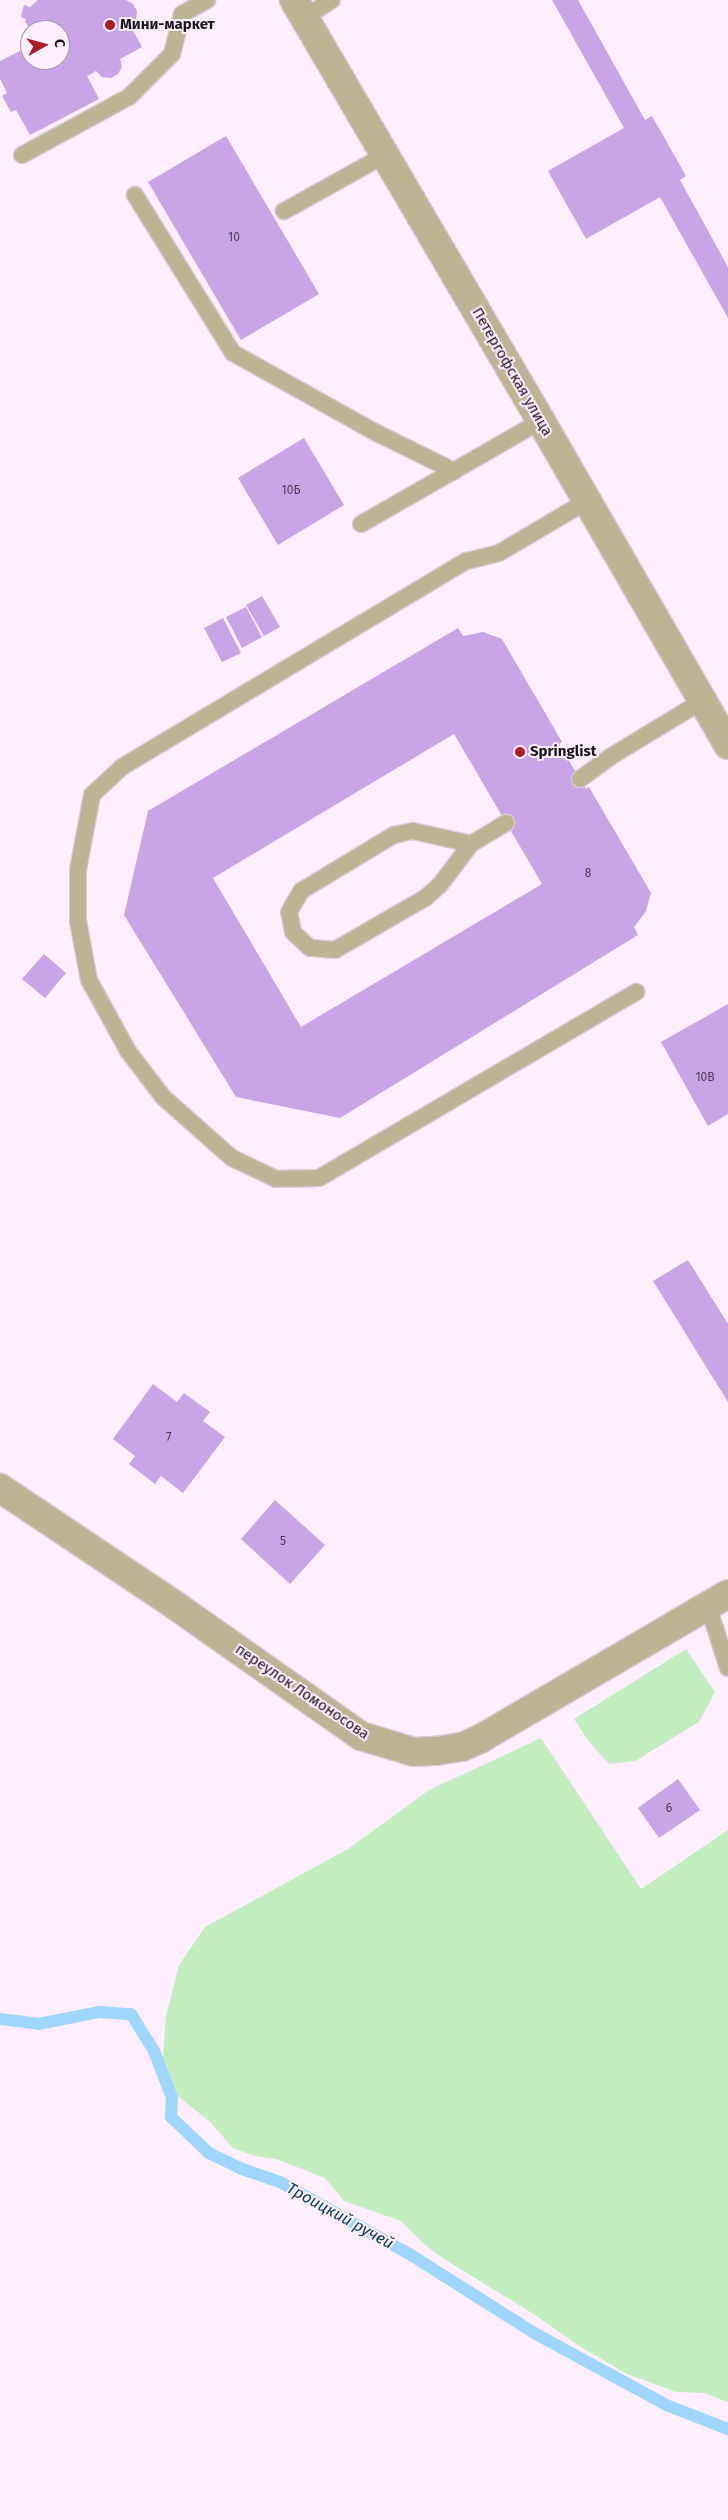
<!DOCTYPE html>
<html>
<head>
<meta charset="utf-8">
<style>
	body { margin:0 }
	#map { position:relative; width:728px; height:2520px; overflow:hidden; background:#feeeff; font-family:"Fira Sans",sans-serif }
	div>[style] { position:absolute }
	.green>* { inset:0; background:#c3eec0 }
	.stream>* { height:12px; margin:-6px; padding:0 6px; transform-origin:6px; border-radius:6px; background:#9ed6ff }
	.building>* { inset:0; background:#caa4e7 }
	.roads { filter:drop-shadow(1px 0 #dacbdb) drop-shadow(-1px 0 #dacbdb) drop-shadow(0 1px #dacbdb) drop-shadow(0 -1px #dacbdb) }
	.service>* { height:16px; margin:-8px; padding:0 8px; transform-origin:8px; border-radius:8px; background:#beb493 }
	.minor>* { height:28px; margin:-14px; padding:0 14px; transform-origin:14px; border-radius:14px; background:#beb493 }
	.dots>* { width:14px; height:14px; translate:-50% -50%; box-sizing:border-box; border:2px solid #feeeff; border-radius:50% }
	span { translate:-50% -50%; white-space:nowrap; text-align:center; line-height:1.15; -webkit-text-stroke:4px #feeeff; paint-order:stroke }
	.number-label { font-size:12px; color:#4a3a52 }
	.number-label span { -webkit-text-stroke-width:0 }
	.poi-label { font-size:15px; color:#1f1620; font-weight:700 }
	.left { translate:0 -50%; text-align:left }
	.street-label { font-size:15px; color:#1f1620 }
	.water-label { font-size:16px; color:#003c5c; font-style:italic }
	.north { position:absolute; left:20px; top:20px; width:50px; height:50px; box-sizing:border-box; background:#feeeff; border:1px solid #a598a6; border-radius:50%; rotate:83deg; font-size:14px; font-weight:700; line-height:20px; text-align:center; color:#1f1620 }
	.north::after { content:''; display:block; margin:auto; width:18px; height:22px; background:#ae1b26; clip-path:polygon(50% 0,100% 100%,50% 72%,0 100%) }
</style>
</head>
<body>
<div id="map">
	<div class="green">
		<div style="clip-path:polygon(686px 1649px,715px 1692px,699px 1722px,635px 1761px,609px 1764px,589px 1742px,574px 1719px)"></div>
		<div style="clip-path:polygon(541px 1738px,641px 1889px,728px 1830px,728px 2402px,704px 2393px,676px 2392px,627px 2374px,579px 2346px,535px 2315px,441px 2257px,424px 2244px,401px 2221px,344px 2201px,325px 2178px,276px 2159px,255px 2156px,233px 2148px,210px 2122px,168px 2088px,162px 2068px,166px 2016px,179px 1965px,205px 1927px,348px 1849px,429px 1790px)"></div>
	</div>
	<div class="stream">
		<div style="left:0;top:2019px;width:38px;rotate:7deg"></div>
		<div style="left:38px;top:2024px;width:63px;rotate:-11deg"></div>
		<div style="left:100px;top:2012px;width:31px;rotate:4deg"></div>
		<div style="left:131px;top:2014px;width:44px;rotate:58.1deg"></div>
		<div style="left:154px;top:2051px;width:50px;rotate:69deg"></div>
		<div style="left:172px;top:2098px;width:19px;rotate:93deg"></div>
		<div style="left:171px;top:2117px;width:52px;rotate:43.5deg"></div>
		<div style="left:209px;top:2153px;width:37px;rotate:26deg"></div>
		<div style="left:242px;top:2169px;width:40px;rotate:18.9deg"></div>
		<div style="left:280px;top:2182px;width:150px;rotate:29.1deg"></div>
		<div style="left:411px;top:2255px;width:148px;rotate:32.3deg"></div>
		<div style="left:536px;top:2334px;width:148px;rotate:28.6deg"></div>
		<div style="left:666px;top:2405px;width:66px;rotate:21.2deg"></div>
	</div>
	<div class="building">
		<div style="clip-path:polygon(38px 0,126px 0,133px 4px,137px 11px,136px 19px,130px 25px,142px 47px,120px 59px,122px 67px,118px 74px,111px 78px,102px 77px,96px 71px,87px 76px,99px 99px,30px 135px,16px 110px,11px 112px,2px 96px,7px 93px,0 79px,0 61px,30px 46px,30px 60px,60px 60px,60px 30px,30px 30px,25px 21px,26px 19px,21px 17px,24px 5px,30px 7px)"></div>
		<div style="clip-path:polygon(552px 0,578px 0,645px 120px,652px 116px,686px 176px,680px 180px,728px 267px,728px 318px,660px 197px,586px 239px,548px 171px,624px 128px)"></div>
		<div style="clip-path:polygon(226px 136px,319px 294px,241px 340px,148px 182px)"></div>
		<div style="clip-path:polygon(304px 438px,344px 505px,278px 545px,238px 478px)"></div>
		<div style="clip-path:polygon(262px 596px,280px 627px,264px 636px,246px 605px)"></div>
		<div style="clip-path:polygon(246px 607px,262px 637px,242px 648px,226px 617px)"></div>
		<div style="clip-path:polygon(223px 618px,241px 653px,222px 662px,204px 628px)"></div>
		<div style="clip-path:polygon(evenodd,458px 628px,463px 636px,483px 632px,502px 639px,562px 742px,559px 744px,586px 789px,589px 787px,651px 893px,646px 911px,634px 927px,638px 935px,340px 1118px,236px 1097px,124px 915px,148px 811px,458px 628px,454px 734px,542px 884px,301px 1027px,213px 878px,454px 734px)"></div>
		<div style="clip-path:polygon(44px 954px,66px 973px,45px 998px,22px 979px)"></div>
		<div style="clip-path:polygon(728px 1004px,728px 1114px,708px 1126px,661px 1042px)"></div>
		<div style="clip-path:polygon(688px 1260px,728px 1324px,728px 1402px,653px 1281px)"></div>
		<div style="clip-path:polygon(153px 1384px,177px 1402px,184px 1393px,210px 1412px,203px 1421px,225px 1437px,183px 1493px,161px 1476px,155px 1484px,129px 1464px,135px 1456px,113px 1439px)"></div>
		<div style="clip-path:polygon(275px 1500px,325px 1545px,290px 1584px,241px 1539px)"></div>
		<div style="clip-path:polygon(678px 1779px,700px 1810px,659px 1838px,638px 1808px)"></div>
	</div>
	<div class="roads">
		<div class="service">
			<div style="left:304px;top:18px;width:33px;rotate:-33deg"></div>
			<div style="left:22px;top:155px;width:122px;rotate:-28.5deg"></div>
			<div style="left:129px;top:97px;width:61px;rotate:-45deg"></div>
			<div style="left:172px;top:54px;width:41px;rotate:-76deg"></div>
			<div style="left:182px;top:14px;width:29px;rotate:-29deg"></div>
			<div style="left:135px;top:195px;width:186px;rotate:58.2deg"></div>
			<div style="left:233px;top:353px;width:165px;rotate:29.1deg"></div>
			<div style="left:377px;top:433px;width:86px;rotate:26.3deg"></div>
			<div style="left:284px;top:211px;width:115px;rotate:-29deg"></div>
			<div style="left:587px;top:501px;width:102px;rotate:149.4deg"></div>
			<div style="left:499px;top:553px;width:34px;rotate:166deg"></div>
			<div style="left:466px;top:561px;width:401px;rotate:149.1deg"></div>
			<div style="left:122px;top:767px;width:41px;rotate:137deg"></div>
			<div style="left:92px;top:795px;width:76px;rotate:100.6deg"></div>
			<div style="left:78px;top:870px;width:51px;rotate:90deg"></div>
			<div style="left:78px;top:921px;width:60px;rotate:79.4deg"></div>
			<div style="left:89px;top:980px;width:81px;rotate:61.2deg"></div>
			<div style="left:128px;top:1051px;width:58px;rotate:52.7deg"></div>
			<div style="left:163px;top:1097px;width:92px;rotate:41.5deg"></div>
			<div style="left:232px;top:1158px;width:49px;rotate:25.5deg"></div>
			<div style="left:276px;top:1179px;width:43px;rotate:-1.3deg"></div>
			<div style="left:319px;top:1178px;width:368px;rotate:-30.4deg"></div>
			<div style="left:361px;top:524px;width:207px;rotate:-29.8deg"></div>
			<div style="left:580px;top:779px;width:37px;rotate:-36deg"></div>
			<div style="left:610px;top:757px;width:108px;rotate:-31.3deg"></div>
			<div style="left:471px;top:844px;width:51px;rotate:127.1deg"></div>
			<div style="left:440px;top:885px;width:20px;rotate:139deg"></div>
			<div style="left:425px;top:898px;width:104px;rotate:150deg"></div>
			<div style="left:335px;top:950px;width:25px;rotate:-175deg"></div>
			<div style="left:310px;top:948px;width:23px;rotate:-137deg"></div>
			<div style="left:293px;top:932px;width:20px;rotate:-101deg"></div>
			<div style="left:289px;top:912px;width:24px;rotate:-60deg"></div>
			<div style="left:301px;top:891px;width:109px;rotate:-31.1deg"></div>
			<div style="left:394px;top:835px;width:19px;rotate:-12deg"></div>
			<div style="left:413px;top:831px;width:59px;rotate:12.6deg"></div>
			<div style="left:471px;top:844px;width:41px;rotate:-31deg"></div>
			<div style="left:708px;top:1606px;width:65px;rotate:72.1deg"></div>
		</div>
		<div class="minor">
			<div style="left:294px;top:0;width:488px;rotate:59.6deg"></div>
			<div style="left:541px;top:421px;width:374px;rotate:60deg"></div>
			<div style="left:0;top:1488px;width:212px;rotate:33.8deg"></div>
			<div style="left:176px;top:1606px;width:226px;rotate:35.1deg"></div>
			<div style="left:361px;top:1736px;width:55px;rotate:16.8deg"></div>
			<div style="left:414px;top:1752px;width:22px;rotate:-3deg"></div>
			<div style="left:436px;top:1751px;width:26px;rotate:-9deg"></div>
			<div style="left:462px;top:1747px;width:20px;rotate:-24deg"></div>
			<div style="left:480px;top:1739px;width:287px;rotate:-30.3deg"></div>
		</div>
	</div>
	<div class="dots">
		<div style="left:110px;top:25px;background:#ae1b26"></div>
		<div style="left:520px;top:752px;background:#ae1b26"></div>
	</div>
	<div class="number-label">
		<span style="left:234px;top:238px">10</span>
		<span style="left:291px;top:491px">10Б</span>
		<span style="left:588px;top:874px">8</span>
		<span style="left:705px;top:1078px">10В</span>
		<span style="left:169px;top:1438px">7</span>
		<span style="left:283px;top:1542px">5</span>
		<span style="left:669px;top:1809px">6</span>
	</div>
	<div class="poi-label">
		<span class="left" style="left:120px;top:25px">Мини-маркет</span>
		<span class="left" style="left:530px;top:752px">Springlist</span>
	</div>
	<div class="street-label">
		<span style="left:512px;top:372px;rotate:60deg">Петергофская улица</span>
		<span style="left:302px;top:1692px;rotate:34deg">переулок Ломоносова</span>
	</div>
	<div class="water-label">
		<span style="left:340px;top:2216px;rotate:29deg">Троицкий ручей</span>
	</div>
	<div class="north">С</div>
</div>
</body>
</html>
